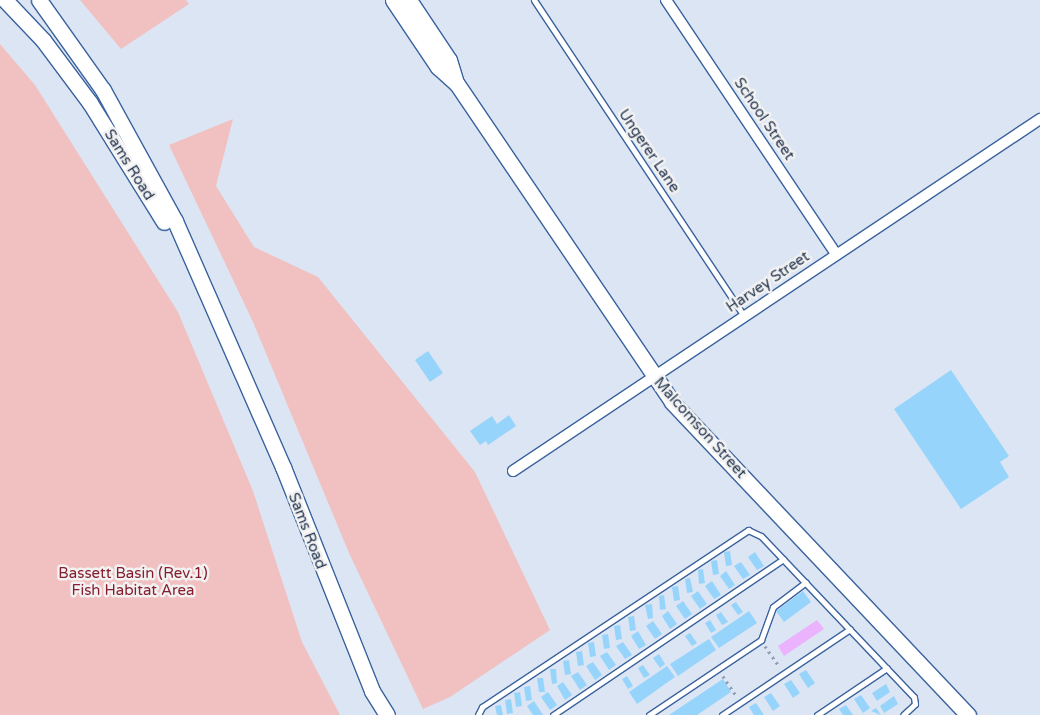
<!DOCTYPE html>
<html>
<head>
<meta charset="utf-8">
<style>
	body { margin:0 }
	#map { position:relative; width:1040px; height:715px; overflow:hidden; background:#dce5f3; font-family:"Varela Round",sans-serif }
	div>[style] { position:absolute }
	.green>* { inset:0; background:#f1c1c2 }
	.water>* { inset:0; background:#ebb3fd }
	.building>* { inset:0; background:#97d4fb }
	.path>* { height:2.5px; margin-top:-1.25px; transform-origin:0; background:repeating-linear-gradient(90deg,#929eb1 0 2.5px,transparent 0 6.5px) }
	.roads { filter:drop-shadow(1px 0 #3b639e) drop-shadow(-1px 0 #3b639e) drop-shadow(0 1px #3b639e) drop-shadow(0 -1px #3b639e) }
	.lane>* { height:5px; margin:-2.5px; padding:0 2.5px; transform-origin:2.5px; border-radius:2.5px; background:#fff }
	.street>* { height:10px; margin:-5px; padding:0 5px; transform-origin:5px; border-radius:5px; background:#fff }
	.secondary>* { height:15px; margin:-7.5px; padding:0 7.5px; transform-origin:7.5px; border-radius:7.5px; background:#fff }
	span { translate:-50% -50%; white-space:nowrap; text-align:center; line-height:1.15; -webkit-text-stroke:5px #f2f2f2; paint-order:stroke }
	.street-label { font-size:15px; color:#243650 }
	.park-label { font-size:15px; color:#871d2e }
</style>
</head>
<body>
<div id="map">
	<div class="green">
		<div style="clip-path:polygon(80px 0,186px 0,189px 4px,121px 49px)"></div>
		<div style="clip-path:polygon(0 44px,35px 85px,178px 312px,253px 491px,302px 642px,340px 715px,0 715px)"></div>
		<div style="clip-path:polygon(233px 119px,216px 186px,254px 247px,318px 277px,475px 472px,550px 630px,450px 697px,423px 709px,349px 553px,253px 322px,169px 145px)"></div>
	</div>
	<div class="water">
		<div style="clip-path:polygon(817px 620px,824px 629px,784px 656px,778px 646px)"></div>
	</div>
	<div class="building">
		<div style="clip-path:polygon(428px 351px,443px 373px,430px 382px,415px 360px)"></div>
		<div style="clip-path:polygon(951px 370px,1009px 456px,1000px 462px,1009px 477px,961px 509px,894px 409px)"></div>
		<div style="clip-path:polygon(509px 415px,516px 426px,488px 445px,486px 441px,480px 445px,470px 431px,492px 416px,497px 424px)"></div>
		<div style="clip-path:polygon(730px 551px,732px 565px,726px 566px,724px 552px)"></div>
		<div style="clip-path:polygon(755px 552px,764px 566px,757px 570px,748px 557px)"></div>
		<div style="clip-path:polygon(717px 560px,719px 574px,713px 575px,711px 561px)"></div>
		<div style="clip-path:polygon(741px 562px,750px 575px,743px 579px,734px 566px)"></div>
		<div style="clip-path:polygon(703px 569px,705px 583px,699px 584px,698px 570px)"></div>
		<div style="clip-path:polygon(726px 571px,735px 585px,729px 589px,720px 576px)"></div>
		<div style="clip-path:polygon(690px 578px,693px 592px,687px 593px,685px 579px)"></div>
		<div style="clip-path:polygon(712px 581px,721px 595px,714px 599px,705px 586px)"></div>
		<div style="clip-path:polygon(678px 586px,680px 600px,674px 601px,672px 587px)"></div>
		<div style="clip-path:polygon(698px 591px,707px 604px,700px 609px,691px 596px)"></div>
		<div style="clip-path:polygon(803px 591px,811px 602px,784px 622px,776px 611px)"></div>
		<div style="clip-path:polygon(664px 595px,666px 609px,660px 610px,659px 596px)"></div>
		<div style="clip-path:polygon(683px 601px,692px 614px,685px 619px,676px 606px)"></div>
		<div style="clip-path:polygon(736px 602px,743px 612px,738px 615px,731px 605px)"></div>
		<div style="clip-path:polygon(652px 604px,653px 618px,648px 619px,645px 605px)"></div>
		<div style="clip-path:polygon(668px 611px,677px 624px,670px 629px,662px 616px)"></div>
		<div style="clip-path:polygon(749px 611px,757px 623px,719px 648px,711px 637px)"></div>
		<div style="clip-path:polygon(721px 612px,728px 622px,722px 625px,716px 615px)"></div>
		<div style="clip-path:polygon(634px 616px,636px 630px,630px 631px,628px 617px)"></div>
		<div style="clip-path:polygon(710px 620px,716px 630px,711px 633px,705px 623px)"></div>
		<div style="clip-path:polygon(653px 621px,662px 634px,655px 639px,646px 626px)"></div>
		<div style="clip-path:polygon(620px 625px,622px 639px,616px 640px,614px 626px)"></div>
		<div style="clip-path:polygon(638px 631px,646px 645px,639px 649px,631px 636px)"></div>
		<div style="clip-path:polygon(690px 633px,697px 643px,692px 646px,685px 636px)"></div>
		<div style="clip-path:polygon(608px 634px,610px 648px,604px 649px,602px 635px)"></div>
		<div style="clip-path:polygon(709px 639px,716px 650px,678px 676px,670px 664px)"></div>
		<div style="clip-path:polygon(594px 642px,596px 656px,590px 657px,588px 643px)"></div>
		<div style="clip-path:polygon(623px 642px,632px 655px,625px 659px,616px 646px)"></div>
		<div style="clip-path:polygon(582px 651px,584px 665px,578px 666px,576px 652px)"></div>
		<div style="clip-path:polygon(607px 652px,616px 665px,609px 670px,600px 656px)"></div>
		<div style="clip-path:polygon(659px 654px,665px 664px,660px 668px,653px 658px)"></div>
		<div style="clip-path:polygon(569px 660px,571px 674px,565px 675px,563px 661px)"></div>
		<div style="clip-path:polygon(593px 662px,602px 675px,595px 680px,586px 666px)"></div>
		<div style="clip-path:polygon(643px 665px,650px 675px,644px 678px,638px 668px)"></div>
		<div style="clip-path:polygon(667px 666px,675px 677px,637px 704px,629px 692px)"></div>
		<div style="clip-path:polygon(550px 669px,556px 669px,557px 683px,552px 684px)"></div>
		<div style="clip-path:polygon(806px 670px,815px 683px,808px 688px,799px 674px)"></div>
		<div style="clip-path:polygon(578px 672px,587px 685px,580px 690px,571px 676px)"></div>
		<div style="clip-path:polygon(627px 676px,633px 686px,628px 689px,622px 679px)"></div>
		<div style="clip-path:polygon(537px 678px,543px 678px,545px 692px,539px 692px)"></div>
		<div style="clip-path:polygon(723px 679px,731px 692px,697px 715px,669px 715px)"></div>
		<div style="clip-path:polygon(791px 680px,800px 693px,793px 698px,784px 684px)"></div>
		<div style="clip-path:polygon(563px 682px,572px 695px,565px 700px,557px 686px)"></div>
		<div style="clip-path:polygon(886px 684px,890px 692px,877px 701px,872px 693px)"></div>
		<div style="clip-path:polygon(530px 686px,532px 700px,526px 701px,524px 687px)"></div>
		<div style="clip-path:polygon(520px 692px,522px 706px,516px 707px,514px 693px)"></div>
		<div style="clip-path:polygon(548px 692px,557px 705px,550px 710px,541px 697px)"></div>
		<div style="clip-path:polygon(771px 693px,780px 706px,773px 711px,764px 697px)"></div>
		<div style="clip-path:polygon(861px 695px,870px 708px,863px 713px,854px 699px)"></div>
		<div style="clip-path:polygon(894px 696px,898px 704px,884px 713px,880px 706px)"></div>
		<div style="clip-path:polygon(511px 699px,513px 713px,507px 714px,505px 700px)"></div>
		<div style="clip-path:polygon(534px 701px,543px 715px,533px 715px,527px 706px)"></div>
		<div style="clip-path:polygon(756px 703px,764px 715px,754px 715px,749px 707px)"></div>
		<div style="clip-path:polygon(501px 705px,503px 715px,497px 715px,495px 706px)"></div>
		<div style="clip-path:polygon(846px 705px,853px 715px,843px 715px,839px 709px)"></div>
		<div style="clip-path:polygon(876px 708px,881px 715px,871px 711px)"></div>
	</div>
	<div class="path">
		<div style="left:765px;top:646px;width:24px;rotate:55deg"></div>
		<div style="left:723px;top:676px;width:25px;rotate:56deg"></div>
	</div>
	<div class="roads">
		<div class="lane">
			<div style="left:534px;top:0;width:379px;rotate:56.4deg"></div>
			<div style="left:478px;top:715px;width:9px;rotate:-63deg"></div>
			<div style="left:482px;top:707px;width:320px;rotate:-33.6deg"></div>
			<div style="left:748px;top:530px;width:14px;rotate:25deg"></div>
			<div style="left:761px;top:536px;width:222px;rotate:46.5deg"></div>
			<div style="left:914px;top:697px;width:7px;rotate:82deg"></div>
			<div style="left:915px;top:704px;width:16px;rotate:137deg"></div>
			<div style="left:553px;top:715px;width:278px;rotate:-34.1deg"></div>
			<div style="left:649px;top:715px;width:135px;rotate:-33.8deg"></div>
			<div style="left:761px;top:640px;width:35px;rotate:-70deg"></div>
			<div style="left:773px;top:607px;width:41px;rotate:-37.1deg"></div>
			<div style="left:722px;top:715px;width:154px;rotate:-33.9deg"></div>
			<div style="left:817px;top:715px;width:84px;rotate:-33.9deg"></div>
		</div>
		<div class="street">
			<div style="left:666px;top:0;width:306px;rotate:56.2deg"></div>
			<div style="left:513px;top:471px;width:634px;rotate:-33.74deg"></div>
		</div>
		<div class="secondary">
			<div style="left:5px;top:0;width:55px;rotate:46.5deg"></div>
			<div style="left:43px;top:40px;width:79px;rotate:53.3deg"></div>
			<div style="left:90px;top:103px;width:140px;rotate:58.1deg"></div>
			<div style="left:39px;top:0;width:110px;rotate:54.6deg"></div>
			<div style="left:103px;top:90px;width:149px;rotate:61.2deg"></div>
			<div style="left:175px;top:221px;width:269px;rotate:66.3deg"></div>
			<div style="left:283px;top:467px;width:241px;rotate:68.3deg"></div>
			<div style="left:372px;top:691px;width:28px;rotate:58deg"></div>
			<div style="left:393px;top:0;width:81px;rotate:56.1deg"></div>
			<div style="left:438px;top:67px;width:25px;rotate:42deg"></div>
			<div style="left:457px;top:84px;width:384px;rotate:55.9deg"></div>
			<div style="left:672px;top:402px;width:431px;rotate:46.6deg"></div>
			<div style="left:409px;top:0;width:72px;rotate:56.3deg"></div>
			<div style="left:449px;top:60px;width:24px;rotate:73deg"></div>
		</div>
	</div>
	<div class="street-label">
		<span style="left:764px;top:119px;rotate:56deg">School Street</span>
		<span style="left:649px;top:151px;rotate:56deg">Ungerer Lane</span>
		<span style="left:129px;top:165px;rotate:58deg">Sams Road</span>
		<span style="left:768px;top:282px;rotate:-34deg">Harvey Street</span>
		<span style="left:700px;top:428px;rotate:48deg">Malcomson Street</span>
		<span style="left:307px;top:531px;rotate:69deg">Sams Road</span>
	</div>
	<div class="park-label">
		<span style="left:133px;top:582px">Bassett Basin (Rev.1)<br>Fish Habitat Area</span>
	</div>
</div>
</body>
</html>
